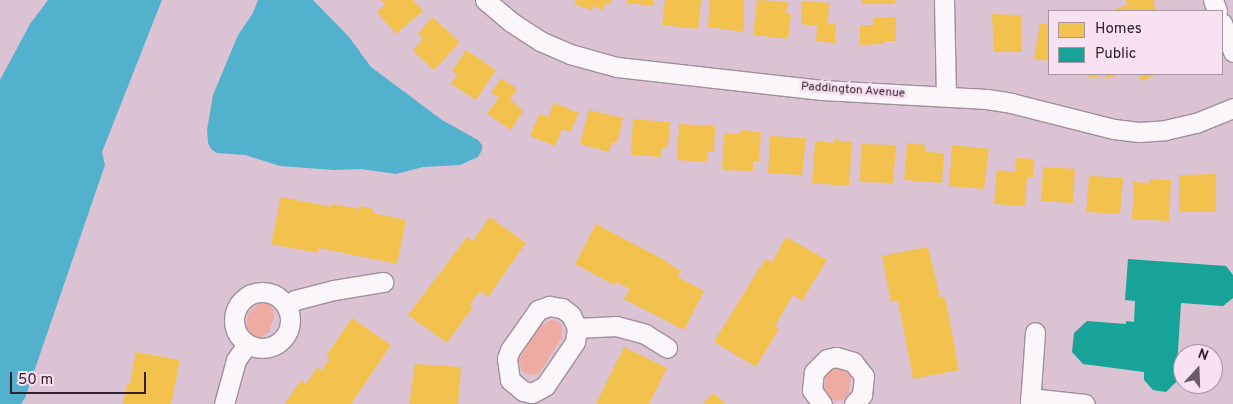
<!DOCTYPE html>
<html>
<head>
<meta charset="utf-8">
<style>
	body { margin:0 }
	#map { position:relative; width:1233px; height:404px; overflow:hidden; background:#dbc3d4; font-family:Overpass,sans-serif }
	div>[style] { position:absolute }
	.green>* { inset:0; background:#eeaba2 }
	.water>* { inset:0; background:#52b1cc }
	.homes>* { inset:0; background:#f2c14e }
	.public>* { inset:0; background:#17a398 }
	.roads { filter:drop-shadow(1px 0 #a08e9b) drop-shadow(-1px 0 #a08e9b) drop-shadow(0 1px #a08e9b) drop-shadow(0 -1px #a08e9b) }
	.minor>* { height:19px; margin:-9.5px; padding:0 9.5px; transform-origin:9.5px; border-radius:9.5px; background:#faf6f9 }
	.minor>.ring { margin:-9.5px; padding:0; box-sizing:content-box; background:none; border:19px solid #faf6f9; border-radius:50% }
	span { translate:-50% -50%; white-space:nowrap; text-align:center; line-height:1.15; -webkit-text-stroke:5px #f8e1f1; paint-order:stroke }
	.street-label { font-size:12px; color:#31212d }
	.legend { position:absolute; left:1048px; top:10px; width:175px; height:65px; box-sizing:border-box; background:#f8e1f1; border:1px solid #a894a3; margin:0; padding:6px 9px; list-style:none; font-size:15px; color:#31212d }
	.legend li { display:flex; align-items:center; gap:10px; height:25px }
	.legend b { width:25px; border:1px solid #a894a3 }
	.north { position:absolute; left:1173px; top:344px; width:50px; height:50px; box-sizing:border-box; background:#f8e1f1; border:1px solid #a894a3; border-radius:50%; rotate:20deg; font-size:14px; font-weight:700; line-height:20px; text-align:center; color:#31212d }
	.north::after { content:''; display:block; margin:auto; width:18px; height:22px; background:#6c5a67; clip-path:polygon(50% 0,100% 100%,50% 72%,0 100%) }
	.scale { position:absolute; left:10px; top:372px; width:136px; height:22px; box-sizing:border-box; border:2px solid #31212d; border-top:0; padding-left:6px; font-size:15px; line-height:18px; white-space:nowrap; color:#31212d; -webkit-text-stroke:4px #f8e1f1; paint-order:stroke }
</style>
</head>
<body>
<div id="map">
	<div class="green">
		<div style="clip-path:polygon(264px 303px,270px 304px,273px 310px,274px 318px,269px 332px,258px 340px,251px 341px,247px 335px,246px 327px,248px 314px,257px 305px)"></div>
		<div style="clip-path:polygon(551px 320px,558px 321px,562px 326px,562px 337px,540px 372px,534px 375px,527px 374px,522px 371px,519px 360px,539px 327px)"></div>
		<div style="clip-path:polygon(831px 365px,844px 366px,851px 376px,849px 393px,844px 400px,836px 401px,827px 397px,824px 388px,826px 374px)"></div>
	</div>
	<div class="water">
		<div style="clip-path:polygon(48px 0,162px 0,102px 152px,105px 165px,25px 398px,21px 404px,0 404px,0 80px,30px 24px)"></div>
		<div style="clip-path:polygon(258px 0,313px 0,349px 37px,371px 67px,442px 120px,478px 140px,482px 145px,482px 150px,478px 157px,460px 165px,423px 167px,396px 174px,361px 169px,334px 170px,280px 166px,245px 155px,217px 153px,211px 149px,208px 143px,207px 130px,213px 95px,238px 35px,253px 13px)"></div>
	</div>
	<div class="homes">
		<div style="clip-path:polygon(381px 0,413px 0,423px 11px,396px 34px,377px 12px,385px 5px)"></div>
		<div style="clip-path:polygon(576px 0,612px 0,610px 4px,606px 2px,603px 10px,593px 6px,592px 10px,574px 4px)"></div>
		<div style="clip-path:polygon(627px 0,654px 0,654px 6px,626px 3px)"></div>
		<div style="clip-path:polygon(665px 0,701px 0,698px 29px,662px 25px)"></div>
		<div style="clip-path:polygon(710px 0,744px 0,744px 32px,708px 27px)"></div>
		<div style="clip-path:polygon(757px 0,788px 2px,786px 13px,791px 14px,788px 39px,753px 35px)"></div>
		<div style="clip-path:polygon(862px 0,895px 0,895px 4px,863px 4px)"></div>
		<div style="clip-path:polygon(1126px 0,1154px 0,1155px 11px,1115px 11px,1115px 9px,1127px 5px)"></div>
		<div style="clip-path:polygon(802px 1px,829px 3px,828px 23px,836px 24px,835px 43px,816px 41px,817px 26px,801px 24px)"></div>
		<div style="clip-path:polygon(992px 14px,1021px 15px,1022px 52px,994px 52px)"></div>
		<div style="clip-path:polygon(432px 17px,460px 42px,434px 70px,413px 51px,423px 39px,418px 34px)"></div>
		<div style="clip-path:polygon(896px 17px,896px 41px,884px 41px,884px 44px,860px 45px,860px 25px,873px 25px,873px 18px)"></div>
		<div style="clip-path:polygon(1040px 23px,1049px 25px,1049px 61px,1034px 59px)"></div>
		<div style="clip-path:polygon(466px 50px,496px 70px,476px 100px,451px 84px,457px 75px,452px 71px)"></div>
		<div style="clip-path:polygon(1088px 74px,1123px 74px,1106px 79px,1105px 75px,1089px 79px)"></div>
		<div style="clip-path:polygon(1138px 74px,1159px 74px,1141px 81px)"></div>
		<div style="clip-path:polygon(501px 78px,517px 89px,510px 99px,523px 111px,511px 130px,487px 114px,499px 97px,491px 93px)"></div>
		<div style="clip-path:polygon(554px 103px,579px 113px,570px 132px,562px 129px,555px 146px,530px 136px,539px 114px,548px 117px)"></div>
		<div style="clip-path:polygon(589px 110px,623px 118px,617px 143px,612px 142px,609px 152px,580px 144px)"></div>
		<div style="clip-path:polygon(633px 119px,670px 122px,668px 147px,662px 147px,661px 157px,631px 155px)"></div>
		<div style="clip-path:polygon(679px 124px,715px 126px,714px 152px,708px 151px,707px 162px,677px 160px)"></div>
		<div style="clip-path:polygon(741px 130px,761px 132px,759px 161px,753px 161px,753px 171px,722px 170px,724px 133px,740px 134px)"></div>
		<div style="clip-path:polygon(770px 136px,806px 138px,802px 175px,768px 173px)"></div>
		<div style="clip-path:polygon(834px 140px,852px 142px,849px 186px,812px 183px,815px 141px,834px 143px)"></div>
		<div style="clip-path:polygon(907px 143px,926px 145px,926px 152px,944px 153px,942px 183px,904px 180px)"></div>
		<div style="clip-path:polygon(861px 144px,896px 145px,893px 183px,860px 182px)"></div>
		<div style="clip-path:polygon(952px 145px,989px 149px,984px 189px,949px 186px)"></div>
		<div style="clip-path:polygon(1016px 158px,1034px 159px,1033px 177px,1027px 177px,1025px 206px,994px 204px,997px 170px,1015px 172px)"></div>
		<div style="clip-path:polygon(1043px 167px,1075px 169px,1073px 203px,1041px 201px)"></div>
		<div style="clip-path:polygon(1216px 174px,1216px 212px,1179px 212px,1179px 175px)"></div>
		<div style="clip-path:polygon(1089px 176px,1123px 178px,1120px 214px,1086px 212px)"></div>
		<div style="clip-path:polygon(1149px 179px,1171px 180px,1169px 221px,1132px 219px,1134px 182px,1149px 183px)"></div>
		<div style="clip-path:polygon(281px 197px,332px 207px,332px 204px,359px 209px,360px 206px,374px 209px,373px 213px,406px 220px,397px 264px,319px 248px,318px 253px,271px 244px)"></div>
		<div style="clip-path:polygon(490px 217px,526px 243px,488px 297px,480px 291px,470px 304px,473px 307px,447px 343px,408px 315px,467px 237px,473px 241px)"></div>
		<div style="clip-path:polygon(596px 224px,670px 263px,669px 264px,681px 271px,678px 277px,704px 291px,684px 330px,624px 299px,630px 289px,616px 282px,614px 285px,575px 264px)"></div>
		<div style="clip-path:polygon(786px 237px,827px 260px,802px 301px,793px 295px,775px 326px,779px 329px,756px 367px,714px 342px,755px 275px,766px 259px,772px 262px)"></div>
		<div style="clip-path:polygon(928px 247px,940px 297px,945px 297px,959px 370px,913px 379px,898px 301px,891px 302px,882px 256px)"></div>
		<div style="clip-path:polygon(352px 318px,391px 345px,351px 404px,285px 404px,301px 380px,306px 384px,317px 368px,322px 370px,330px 358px,326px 356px)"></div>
		<div style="clip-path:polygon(624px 347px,667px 368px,649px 404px,596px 404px)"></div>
		<div style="clip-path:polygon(136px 352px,180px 360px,171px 404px,123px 404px,127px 384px,130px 384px)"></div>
		<div style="clip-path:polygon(415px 364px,461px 367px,458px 404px,409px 404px)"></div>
		<div style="clip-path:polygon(713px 393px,726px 404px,703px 404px)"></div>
	</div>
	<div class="public">
		<div style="clip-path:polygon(1128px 259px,1226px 266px,1233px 275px,1233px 298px,1223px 306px,1181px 303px,1176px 382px,1166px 392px,1153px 390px,1144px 380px,1144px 372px,1083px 364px,1072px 352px,1074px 333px,1087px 321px,1126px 324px,1126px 321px,1134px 322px,1135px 301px,1125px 300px)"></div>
	</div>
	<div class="roads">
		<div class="minor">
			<div style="left:485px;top:0;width:34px;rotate:40deg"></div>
			<div style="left:511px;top:22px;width:35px;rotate:33deg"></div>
			<div style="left:540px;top:41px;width:33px;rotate:23deg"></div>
			<div style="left:570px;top:54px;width:49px;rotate:15.5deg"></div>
			<div style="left:617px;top:67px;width:206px;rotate:6.4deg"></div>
			<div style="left:822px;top:90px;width:165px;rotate:3.1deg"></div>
			<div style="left:987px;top:99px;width:24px;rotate:9deg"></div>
			<div style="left:1011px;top:103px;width:106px;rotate:14.2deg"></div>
			<div style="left:1114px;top:129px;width:25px;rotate:7deg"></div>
			<div style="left:1139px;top:132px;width:26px;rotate:-4deg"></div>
			<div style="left:1165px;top:130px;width:32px;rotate:-13deg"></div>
			<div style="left:1196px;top:123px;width:40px;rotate:-22deg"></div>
			<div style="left:944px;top:0;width:96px;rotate:88.8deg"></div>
			<div style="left:1213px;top:0;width:12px;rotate:70deg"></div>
			<div style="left:1222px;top:23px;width:31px;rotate:69deg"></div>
			<div class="ring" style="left:234px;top:292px;width:37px;height:37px"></div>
			<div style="left:287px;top:306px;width:10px;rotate:-37deg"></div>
			<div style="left:295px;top:300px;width:40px;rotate:-14.4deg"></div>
			<div style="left:334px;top:290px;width:50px;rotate:-9.3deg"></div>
			<div style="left:549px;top:306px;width:13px;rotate:9deg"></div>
			<div style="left:562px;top:308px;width:11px;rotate:38deg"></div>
			<div style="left:571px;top:315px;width:14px;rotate:65deg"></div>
			<div style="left:577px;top:328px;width:14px;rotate:98deg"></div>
			<div style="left:575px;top:342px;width:53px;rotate:124.3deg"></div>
			<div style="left:545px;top:386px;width:15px;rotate:152deg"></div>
			<div style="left:532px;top:393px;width:9px;rotate:-167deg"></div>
			<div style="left:523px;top:391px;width:17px;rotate:-140deg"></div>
			<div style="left:510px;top:380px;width:22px;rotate:-98deg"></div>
			<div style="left:507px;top:358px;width:9px;rotate:-69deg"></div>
			<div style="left:510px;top:350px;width:49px;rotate:-55deg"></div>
			<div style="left:538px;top:310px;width:12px;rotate:-20deg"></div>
			<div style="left:577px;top:328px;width:39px;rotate:-3deg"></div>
			<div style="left:616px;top:326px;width:30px;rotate:15deg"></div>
			<div style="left:645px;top:334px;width:26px;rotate:32deg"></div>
			<div style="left:1030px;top:398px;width:55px;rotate:6.2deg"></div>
			<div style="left:224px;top:404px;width:46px;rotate:-74.7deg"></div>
			<div style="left:236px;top:360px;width:19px;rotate:-55deg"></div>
			<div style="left:822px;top:404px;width:17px;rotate:-126deg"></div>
			<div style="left:812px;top:390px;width:18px;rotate:-84deg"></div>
			<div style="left:814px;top:372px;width:18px;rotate:-45deg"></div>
			<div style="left:827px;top:359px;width:9px;rotate:-13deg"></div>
			<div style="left:836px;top:357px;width:18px;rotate:16deg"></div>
			<div style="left:853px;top:362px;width:18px;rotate:52deg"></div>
			<div style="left:864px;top:376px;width:19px;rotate:96deg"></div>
			<div style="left:862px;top:395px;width:12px;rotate:132deg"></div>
			<div style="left:1030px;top:404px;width:72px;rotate:-86deg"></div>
		</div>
	</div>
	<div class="street-label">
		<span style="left:853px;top:91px;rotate:4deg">Paddington Avenue</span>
	</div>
	<ul class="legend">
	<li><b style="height:14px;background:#f2c14e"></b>Homes</li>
	<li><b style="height:14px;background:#17a398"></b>Public</li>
	</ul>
	<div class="north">N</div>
	<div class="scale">50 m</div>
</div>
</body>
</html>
